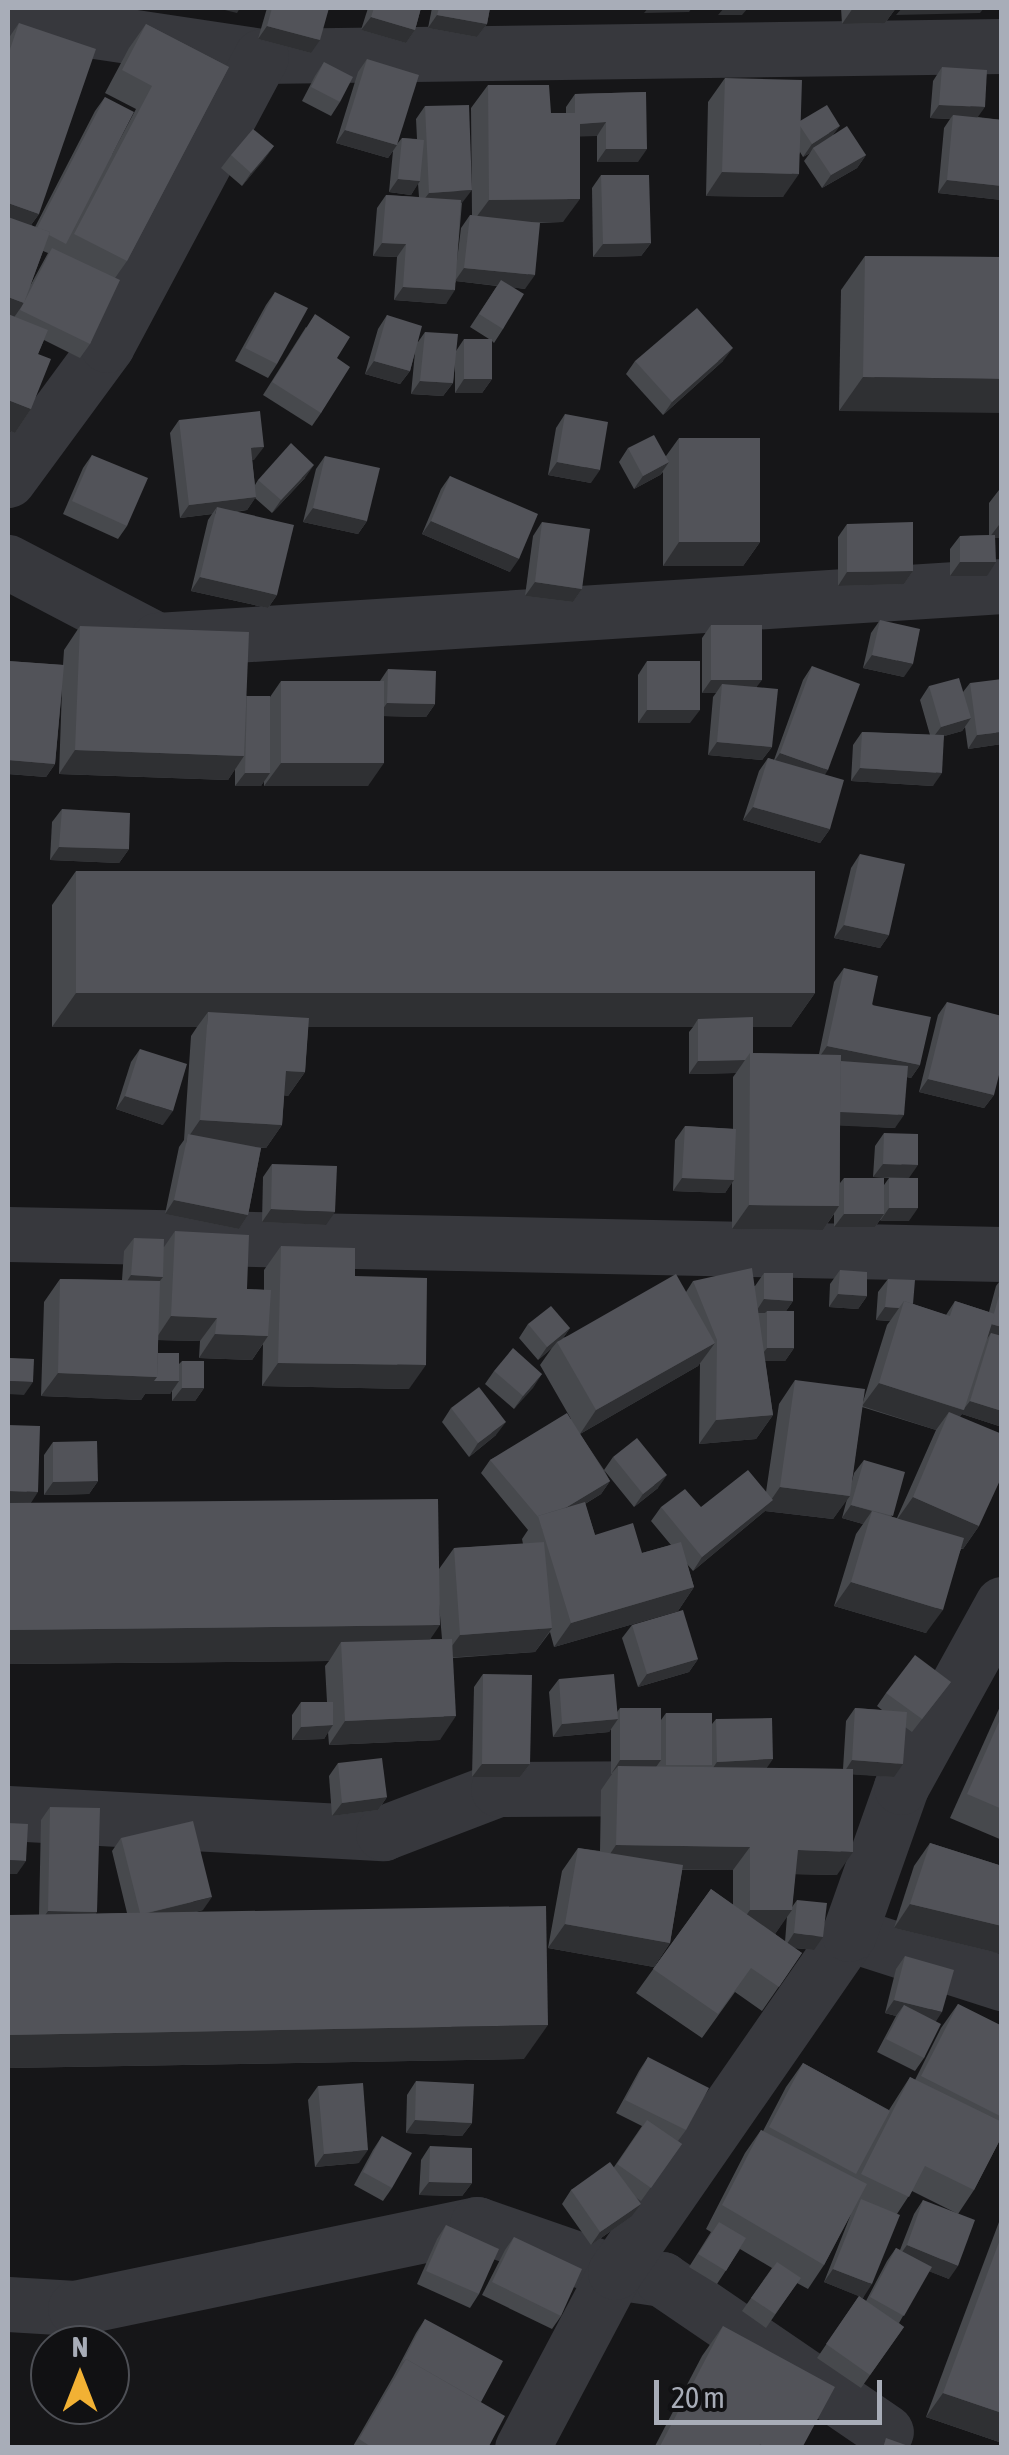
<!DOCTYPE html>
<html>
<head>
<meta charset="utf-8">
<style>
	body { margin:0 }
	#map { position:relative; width:1009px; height:2455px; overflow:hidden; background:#161618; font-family:"Asap Condensed",sans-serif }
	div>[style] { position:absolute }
	.minor>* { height:55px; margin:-27.5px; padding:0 27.5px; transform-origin:27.5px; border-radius:27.5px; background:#37383d }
	.wall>* { inset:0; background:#47494d }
	.shaded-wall>* { inset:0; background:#2f3033 }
	.building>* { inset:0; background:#525359 }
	span { translate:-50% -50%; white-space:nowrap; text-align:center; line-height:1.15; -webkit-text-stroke:8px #111113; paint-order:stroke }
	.frame { position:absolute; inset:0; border:10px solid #a8adb8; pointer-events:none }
	.north { position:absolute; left:30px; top:2325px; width:100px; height:100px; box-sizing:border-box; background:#111113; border:2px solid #4d4f55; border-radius:50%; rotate:0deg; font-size:28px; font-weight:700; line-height:40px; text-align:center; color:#a8adb8 }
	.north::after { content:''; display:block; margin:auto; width:35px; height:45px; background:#f2b134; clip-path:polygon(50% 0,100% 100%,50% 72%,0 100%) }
	.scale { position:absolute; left:654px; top:2380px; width:228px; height:45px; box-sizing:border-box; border:5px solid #a8adb8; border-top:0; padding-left:12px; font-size:30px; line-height:35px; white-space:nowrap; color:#a8adb8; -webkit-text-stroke:8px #111113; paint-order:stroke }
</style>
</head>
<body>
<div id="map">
	<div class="minor">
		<div style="left:8px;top:18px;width:256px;rotate:8.5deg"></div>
		<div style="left:261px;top:56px;width:741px;rotate:-0.77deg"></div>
		<div style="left:8px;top:480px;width:167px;rotate:-53.7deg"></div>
		<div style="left:107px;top:345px;width:327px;rotate:-61.9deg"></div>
		<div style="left:8px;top:562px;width:168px;rotate:27.6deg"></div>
		<div style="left:157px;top:640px;width:847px;rotate:-3.66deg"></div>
		<div style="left:8px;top:1234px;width:994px;rotate:1.15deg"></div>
		<div style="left:8px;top:1813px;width:376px;rotate:3.1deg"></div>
		<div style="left:383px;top:1833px;width:123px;rotate:-20.9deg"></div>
		<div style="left:498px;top:1789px;width:178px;rotate:-0.3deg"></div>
		<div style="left:849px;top:1934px;width:161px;rotate:17.8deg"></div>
		<div style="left:8px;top:2304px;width:67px;rotate:3.4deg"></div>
		<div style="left:75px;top:2308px;width:411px;rotate:-11.8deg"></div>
		<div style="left:477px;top:2224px;width:146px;rotate:19.2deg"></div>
		<div style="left:615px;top:2272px;width:48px;rotate:8.5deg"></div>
		<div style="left:662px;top:2279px;width:271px;rotate:34.3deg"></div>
		<div style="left:522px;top:2448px;width:199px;rotate:-62.1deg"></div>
		<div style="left:615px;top:2272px;width:411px;rotate:-55.3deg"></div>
		<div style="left:849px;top:1934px;width:156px;rotate:-70.5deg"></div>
		<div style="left:901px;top:1787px;width:209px;rotate:-61.1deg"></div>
	</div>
	<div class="wall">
		<div style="clip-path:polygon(267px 8px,329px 8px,311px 53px,258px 39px)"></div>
		<div style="clip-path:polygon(368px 8px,421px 8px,415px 30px,406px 43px,361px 30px)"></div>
		<div style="clip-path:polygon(432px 8px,490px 8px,487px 24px,477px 37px,428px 28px)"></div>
		<div style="clip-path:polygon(841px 8px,896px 8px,885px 23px,842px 24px)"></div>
		<div style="clip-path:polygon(evenodd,19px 23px,39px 214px,31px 225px,35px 227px,95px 111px,105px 97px,112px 154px,136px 109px,105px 93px,129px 48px,146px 24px,229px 67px,127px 261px,115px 278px,90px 344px,80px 358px,44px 340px,38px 354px,31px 409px,15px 433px,8px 430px,8px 39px,19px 23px,43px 251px,48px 253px,30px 286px,43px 251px)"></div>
		<div style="clip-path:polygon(367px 59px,397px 144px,402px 138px,417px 139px,416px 119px,425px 106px,462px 203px,457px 260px,461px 228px,470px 215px,472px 215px,471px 108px,488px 85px,551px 113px,566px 113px,566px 107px,575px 94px,646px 92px,638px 162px,597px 162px,597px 136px,580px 136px,563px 222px,538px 223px,525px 289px,512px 287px,503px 329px,494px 343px,492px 341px,492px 379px,482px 393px,455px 393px,455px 363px,453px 383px,443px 396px,411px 394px,415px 352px,410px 371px,400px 384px,365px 374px,378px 329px,387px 315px,418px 342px,425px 332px,456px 351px,464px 339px,489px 339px,470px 327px,497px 286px,456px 281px,446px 304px,394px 300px,397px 257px,373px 256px,377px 208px,386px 195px,419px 197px,418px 183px,411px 195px,389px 192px,393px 151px,388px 158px,336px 143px,358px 72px)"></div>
		<div style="clip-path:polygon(324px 62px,340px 102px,331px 116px,302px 101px,315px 76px)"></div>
		<div style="clip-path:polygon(942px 67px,978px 117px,1002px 120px,1002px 200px,938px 193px,944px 128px,950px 119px,930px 118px,933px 81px)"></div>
		<div style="clip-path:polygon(725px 78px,800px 121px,834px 135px,866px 155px,857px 168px,822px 188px,804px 161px,810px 153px,803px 157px,800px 152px,783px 197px,706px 196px,708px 102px)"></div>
		<div style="clip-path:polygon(274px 146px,242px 186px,221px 168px,231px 155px)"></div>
		<div style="clip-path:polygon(601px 175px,651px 243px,641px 256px,593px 257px,592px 188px)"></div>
		<div style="clip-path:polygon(865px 256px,1002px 257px,839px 411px,841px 290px)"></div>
		<div style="clip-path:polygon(275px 292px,277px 364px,268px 378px,235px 361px,266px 305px)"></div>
		<div style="clip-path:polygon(306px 327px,337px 358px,321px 413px,312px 426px,263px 395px)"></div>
		<div style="clip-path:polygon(635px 361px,723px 361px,663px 415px,626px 374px)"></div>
		<div style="clip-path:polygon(565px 414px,591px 483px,548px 475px,556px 428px)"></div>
		<div style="clip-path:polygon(179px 420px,254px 460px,252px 460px,255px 485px,258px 480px,305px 478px,272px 513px,255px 498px,247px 510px,236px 512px,277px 595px,268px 608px,191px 591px,208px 520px,212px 514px,180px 518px,170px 433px)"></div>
		<div style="clip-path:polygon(679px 438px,760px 542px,743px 566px,663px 566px,663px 472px,660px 475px,634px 489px,619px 462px,628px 448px,666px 456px)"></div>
		<div style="clip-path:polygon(92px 455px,127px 526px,118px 539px,63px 514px,83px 468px)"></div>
		<div style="clip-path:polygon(325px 456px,367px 521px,358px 534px,303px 522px,316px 469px)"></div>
		<div style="clip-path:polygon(450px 476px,510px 572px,422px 534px,441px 489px)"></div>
		<div style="clip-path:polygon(999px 490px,1002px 538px,995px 538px,987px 576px,950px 576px,950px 549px,960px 536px,989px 535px,989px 503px)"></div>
		<div style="clip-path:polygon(542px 522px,582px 589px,573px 602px,525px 596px,533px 536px)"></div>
		<div style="clip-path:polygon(847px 524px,913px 571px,904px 584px,838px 586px,838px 537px)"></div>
		<div style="clip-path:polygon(880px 620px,904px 677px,863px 668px,871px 633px)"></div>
		<div style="clip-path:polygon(711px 625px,757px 687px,772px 747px,762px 760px,708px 755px,713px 697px,716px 693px,702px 693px,702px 638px)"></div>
		<div style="clip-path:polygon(80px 626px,247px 696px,270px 697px,281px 681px,380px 681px,388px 669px,435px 704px,426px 717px,384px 716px,368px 786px,264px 786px,264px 781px,261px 786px,235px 786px,235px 769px,228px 780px,59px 774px,62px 688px,55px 764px,46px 777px,8px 774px,8px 661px,63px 665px,64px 650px)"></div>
		<div style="clip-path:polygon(647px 661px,690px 723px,638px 723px,638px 675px)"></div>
		<div style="clip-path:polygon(812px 666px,825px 775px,830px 829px,820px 843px,743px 820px,759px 771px,768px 758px,774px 760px,803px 680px)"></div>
		<div style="clip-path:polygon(970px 683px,1002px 744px,968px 749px,965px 727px,962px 731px,944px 736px,933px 786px,851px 781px,853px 745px,862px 732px,930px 735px,920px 700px,929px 686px,963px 692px)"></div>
		<div style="clip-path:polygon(62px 809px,129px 849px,119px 863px,50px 860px,52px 822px)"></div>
		<div style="clip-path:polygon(860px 854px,889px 935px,880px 948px,834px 938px,851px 868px)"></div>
		<div style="clip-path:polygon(76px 871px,815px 993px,791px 1027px,753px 1027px,753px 1053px,819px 1054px,834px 982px,844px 968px,920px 1065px,911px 1078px,907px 1077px,895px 1128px,840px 1125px,840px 1183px,844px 1178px,884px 1185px,889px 1178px,873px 1177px,875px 1146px,884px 1133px,909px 1178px,909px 1221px,880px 1220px,875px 1227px,834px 1227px,834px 1214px,823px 1230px,732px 1229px,732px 1182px,725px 1193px,673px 1191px,675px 1140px,685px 1126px,733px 1129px,733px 1077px,736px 1073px,689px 1074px,689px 1032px,693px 1027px,308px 1027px,305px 1072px,288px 1096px,284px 1095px,282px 1125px,266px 1148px,261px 1148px,248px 1215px,239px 1229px,165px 1214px,179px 1147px,184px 1140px,191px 1036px,197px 1027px,52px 1027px,52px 905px)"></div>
		<div style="clip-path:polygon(947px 1002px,994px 1095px,984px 1108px,919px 1092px,938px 1015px)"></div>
		<div style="clip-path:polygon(140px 1049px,163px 1125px,116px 1109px,131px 1062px)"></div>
		<div style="clip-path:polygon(272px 1164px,326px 1225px,262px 1222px,263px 1177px)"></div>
		<div style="clip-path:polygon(175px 1231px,247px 1289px,264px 1290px,264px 1270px,281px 1246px,355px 1276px,409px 1389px,262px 1386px,263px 1344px,252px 1360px,199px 1358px,200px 1341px,158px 1340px,158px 1353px,179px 1364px,182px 1361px,204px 1388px,195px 1401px,172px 1401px,172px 1390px,170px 1394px,145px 1394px,141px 1400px,41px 1396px,44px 1302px,60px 1279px,122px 1280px,124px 1251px,134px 1238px,164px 1247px)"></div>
		<div style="clip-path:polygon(840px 1270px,867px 1296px,858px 1309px,829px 1307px,830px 1284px)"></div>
		<div style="clip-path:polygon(evenodd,764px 1273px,793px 1301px,786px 1311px,794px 1348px,785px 1361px,765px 1361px,773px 1415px,756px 1439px,699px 1444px,700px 1363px,698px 1366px,580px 1434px,604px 1470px,613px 1457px,658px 1488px,634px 1507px,604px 1470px,610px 1481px,601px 1494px,585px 1504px,595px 1535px,642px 1553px,671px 1545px,651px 1521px,661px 1507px,701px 1507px,766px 1492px,779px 1404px,795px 1380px,862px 1405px,887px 1325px,890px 1321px,876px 1320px,878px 1292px,888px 1279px,913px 1304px,946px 1315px,955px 1301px,989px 1312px,996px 1286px,1002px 1278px,1002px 1427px,962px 1414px,960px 1416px,979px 1526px,963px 1549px,961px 1549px,926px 1633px,834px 1606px,856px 1534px,863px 1524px,842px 1518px,847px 1499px,833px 1519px,765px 1511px,693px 1571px,687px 1564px,694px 1587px,678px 1611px,554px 1647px,550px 1632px,535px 1652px,453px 1658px,440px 1740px,329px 1745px,328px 1732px,324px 1739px,292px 1740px,292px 1715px,301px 1702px,327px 1702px,325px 1666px,329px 1661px,8px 1664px,8px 1425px,30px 1503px,439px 1569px,454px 1548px,523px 1544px,522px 1539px,528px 1530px,481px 1473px,490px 1460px,571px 1419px,540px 1365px,552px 1348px,538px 1360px,519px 1338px,528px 1324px,570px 1328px,563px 1338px,686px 1292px,693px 1281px,755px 1286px,764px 1273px,862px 1407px,936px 1430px,897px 1518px,892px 1517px,864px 1460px,854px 1473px,851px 1485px,862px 1407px,764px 1273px,439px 1604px,442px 1639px,430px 1639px,439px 1604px)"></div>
		<div style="clip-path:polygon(494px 1371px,542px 1374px,514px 1409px,485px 1384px)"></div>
		<div style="clip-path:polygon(451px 1408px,496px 1435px,469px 1457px,442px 1422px)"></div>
		<div style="clip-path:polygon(53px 1442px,98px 1481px,89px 1494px,44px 1495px,44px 1455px)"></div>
		<div style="clip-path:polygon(632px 1625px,698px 1659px,689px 1672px,638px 1687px,622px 1638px)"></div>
		<div style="clip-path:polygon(483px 1674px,530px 1764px,520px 1777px,472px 1777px,474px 1687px)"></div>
		<div style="clip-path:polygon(evenodd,559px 1679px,617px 1712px,620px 1708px,661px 1720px,666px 1713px,712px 1724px,716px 1719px,767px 1768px,843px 1769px,846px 1721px,855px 1708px,882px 1710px,877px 1706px,886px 1693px,951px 1682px,912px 1732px,905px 1727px,894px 1777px,853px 1774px,837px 1875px,795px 1874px,792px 1907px,797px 1900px,814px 1950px,794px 1948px,802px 1953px,762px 2011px,735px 1992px,702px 2038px,636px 1993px,711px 1889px,733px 1905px,733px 1870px,682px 1870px,670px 1943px,654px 1967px,548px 1948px,562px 1871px,578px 1848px,600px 1851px,601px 1790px,612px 1774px,611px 1774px,611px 1729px,609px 1732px,553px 1737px,549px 1692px,559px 1679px,787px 1916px,785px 1942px,775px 1934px,787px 1916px)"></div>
		<div style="clip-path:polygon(1002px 1702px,1002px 1840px,950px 1818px)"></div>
		<div style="clip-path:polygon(338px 1763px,387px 1797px,378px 1810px,332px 1816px,329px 1776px)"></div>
		<div style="clip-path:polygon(50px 1807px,96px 1914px,127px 1913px,112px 1851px,121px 1838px,203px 1910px,195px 1912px,524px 2059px,8px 2068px,8px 1915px,39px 1915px,41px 1820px)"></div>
		<div style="clip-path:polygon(930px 1843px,1002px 1866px,1002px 1954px,894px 1928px,914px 1866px)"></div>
		<div style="clip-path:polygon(905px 1956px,936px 2021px,924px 2058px,915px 2071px,877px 2052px,896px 2016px,885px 2013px,896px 1969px)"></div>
		<div style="clip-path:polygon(958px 2004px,1002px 2026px,1002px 2136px,974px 2190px,958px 2214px,912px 2191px,897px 2214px,863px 2298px,859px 2296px,866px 2301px,887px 2261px,896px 2248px,900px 2250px,914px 2214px,923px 2200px,949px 2279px,929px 2271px,899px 2323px,904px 2327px,861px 2388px,817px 2358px,859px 2296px,824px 2282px,851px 2214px,824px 2265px,808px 2289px,797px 2283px,766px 2328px,742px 2311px,772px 2268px,740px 2249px,717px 2284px,689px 2267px,711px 2232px,706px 2229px,745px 2153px,761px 2130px,763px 2131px,786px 2087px,803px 2063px,889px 2110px,910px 2077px,915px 2080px,941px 2028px)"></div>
		<div style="clip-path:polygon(648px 2057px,686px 2130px,678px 2141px,682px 2144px,641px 2201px,635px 2197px,631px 2217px,591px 2245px,562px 2204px,571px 2190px,614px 2167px,642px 2126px,616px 2113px,639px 2071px)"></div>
		<div style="clip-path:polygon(416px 2081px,472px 2123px,462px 2136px,406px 2133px,407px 2095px)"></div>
		<div style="clip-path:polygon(318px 2086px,359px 2163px,315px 2167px,308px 2100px)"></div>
		<div style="clip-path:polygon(382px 2136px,392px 2188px,383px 2201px,354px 2185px,373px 2150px)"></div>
		<div style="clip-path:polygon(430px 2146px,472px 2183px,462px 2196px,419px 2195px,421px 2160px)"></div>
		<div style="clip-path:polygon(1002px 2214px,1002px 2443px,926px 2417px)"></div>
		<div style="clip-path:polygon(446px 2225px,479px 2294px,470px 2308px,417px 2284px,437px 2239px)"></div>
		<div style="clip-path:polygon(514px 2237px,561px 2316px,552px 2329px,482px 2295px,505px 2250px)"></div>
		<div style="clip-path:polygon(425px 2319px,481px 2402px,488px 2448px,352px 2448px,393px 2377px,416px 2333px)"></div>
		<div style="clip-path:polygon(723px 2326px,802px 2448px,654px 2448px,702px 2356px)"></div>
	</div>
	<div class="shaded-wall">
		<div style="clip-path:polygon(217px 8px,240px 8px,237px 13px)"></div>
		<div style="clip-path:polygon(648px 8px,692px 8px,689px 12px,644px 13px)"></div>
		<div style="clip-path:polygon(724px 8px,748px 8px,742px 15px,718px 15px)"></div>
		<div style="clip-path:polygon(853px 8px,896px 8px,885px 23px,842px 24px)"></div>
		<div style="clip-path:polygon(902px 8px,984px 8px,980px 13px,896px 15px)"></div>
		<div style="clip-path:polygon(437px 15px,487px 24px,477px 37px,428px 28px)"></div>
		<div style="clip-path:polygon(371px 17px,415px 30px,406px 43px,361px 30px)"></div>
		<div style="clip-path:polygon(267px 26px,320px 40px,311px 53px,258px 39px)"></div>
		<div style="clip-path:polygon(939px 105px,985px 107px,975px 121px,953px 115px,950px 119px,930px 118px)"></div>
		<div style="clip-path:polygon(606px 122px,597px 136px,566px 137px,575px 124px)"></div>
		<div style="clip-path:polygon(840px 126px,830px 139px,813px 148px,810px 153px,803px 157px,812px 144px)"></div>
		<div style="clip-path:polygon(345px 130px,397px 145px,388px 158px,336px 143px)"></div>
		<div style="clip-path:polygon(274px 146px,264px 160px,242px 186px,251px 173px)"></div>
		<div style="clip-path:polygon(606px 149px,647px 149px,638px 162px,597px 162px)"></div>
		<div style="clip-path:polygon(866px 155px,857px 168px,822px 188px,831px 175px)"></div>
		<div style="clip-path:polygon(722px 172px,799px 174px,783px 197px,706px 196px)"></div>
		<div style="clip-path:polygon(398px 179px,420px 181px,411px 195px,389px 192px)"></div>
		<div style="clip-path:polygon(947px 180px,1002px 186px,1002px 200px,938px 193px)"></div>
		<div style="clip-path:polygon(472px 190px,462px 203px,419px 206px,429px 193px)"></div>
		<div style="clip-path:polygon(580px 199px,563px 222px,472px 223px,489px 200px)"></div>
		<div style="clip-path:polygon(8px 203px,39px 214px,22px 237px,8px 232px)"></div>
		<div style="clip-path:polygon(382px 243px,406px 244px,397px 257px,373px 256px)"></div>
		<div style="clip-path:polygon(651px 243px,641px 256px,593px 257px,603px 244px)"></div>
		<div style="clip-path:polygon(464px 268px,535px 275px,525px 289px,455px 281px)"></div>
		<div style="clip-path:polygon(403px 287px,455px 290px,446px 304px,394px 300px)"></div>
		<div style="clip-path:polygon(8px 297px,24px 303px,8px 326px)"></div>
		<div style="clip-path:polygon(733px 348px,723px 361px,663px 415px,672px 402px)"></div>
		<div style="clip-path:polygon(374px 361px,410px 371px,400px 384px,365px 374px)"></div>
		<div style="clip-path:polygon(863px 377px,1002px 379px,1002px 413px,839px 411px)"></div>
		<div style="clip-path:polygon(464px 379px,492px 379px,482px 393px,455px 393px)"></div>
		<div style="clip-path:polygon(420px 381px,453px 383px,443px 396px,411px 394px)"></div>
		<div style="clip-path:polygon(8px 400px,31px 409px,15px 433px,8px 430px)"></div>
		<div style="clip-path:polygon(264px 447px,254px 460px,242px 462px,251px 448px)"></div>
		<div style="clip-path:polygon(557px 462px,600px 470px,591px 483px,548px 475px)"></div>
		<div style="clip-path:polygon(669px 462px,660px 475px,634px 489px,643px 476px)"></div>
		<div style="clip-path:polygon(314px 465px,305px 478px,272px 513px,281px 500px)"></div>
		<div style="clip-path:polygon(256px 497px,247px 510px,215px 514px,217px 507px,212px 514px,180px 518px,189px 505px)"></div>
		<div style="clip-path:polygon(313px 508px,367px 521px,358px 534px,303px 522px)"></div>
		<div style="clip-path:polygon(431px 521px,519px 559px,510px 572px,422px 534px)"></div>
		<div style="clip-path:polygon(999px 525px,1002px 525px,1002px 538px,989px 538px)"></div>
		<div style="clip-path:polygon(679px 542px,760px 542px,743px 566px,663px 566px)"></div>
		<div style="clip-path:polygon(960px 562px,996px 562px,987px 576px,950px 576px)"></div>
		<div style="clip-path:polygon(913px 571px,904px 584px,838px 586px,847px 572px)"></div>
		<div style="clip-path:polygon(200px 577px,277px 595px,268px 608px,191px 591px)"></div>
		<div style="clip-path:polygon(535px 582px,582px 589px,573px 602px,525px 596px)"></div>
		<div style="clip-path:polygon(872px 655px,913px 664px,904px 677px,863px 668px)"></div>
		<div style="clip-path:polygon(711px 680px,762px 680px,752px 693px,722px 684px,716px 693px,702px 693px)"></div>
		<div style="clip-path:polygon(387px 703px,435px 704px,426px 717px,378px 716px)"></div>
		<div style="clip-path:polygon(647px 710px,700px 710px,690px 723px,638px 723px)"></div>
		<div style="clip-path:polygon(971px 718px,962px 731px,931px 740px,941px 727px)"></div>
		<div style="clip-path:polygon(1002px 732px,1002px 744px,968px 749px,977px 735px)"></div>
		<div style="clip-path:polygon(717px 742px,772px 747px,762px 760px,708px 755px)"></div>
		<div style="clip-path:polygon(75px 750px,244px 756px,228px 780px,59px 774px)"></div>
		<div style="clip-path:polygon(780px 753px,828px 770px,819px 784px,771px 766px)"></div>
		<div style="clip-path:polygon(8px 760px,55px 764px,46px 777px,8px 774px)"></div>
		<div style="clip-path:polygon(281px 763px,384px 763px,368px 786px,264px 786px)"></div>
		<div style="clip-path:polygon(860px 768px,942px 773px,933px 786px,851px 781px)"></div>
		<div style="clip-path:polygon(245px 773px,270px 773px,261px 786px,235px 786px)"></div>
		<div style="clip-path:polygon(753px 807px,830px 829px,820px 843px,743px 820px)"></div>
		<div style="clip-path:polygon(59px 847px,129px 849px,119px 863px,50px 860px)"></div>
		<div style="clip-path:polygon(844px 925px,889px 935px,880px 948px,834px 938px)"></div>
		<div style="clip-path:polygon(76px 993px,815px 993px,791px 1027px,698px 1027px,698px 1019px,693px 1027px,207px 1027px,208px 1012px,197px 1027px,52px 1027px)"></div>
		<div style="clip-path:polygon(827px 1046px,920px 1065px,911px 1078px,818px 1059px)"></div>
		<div style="clip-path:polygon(745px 1060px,736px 1073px,689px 1074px,698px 1061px)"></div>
		<div style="clip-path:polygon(286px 1071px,305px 1072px,288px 1096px,269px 1094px)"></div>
		<div style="clip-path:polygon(928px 1079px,994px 1095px,984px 1108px,919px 1092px)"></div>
		<div style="clip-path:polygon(125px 1096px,173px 1111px,163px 1125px,116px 1109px)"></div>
		<div style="clip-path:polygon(835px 1111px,904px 1115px,895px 1128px,825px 1125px)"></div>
		<div style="clip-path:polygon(200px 1120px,282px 1125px,266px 1148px,186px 1143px,187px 1139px)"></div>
		<div style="clip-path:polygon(883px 1164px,918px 1165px,909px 1178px,873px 1177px)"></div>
		<div style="clip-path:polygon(682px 1178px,734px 1180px,725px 1193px,673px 1191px)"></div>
		<div style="clip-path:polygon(174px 1200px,248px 1215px,239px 1229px,165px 1214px)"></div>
		<div style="clip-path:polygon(749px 1205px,839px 1206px,823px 1230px,732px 1229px)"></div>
		<div style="clip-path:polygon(889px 1208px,918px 1208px,909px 1221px,880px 1221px)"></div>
		<div style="clip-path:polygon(271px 1209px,335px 1212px,326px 1225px,262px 1222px)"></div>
		<div style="clip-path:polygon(844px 1214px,884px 1214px,875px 1227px,834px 1227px)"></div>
		<div style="clip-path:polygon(131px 1275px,163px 1277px,153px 1290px,122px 1289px)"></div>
		<div style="clip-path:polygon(838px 1294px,867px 1296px,858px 1309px,829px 1307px)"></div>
		<div style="clip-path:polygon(764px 1299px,793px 1301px,784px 1314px,767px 1311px,765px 1313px,755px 1313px)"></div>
		<div style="clip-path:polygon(885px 1307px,899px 1308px,890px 1321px,876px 1320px)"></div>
		<div style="clip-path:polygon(171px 1316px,217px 1318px,200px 1341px,155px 1340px)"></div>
		<div style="clip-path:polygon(991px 1324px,1002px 1327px,1002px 1343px,991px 1333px,987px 1339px)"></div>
		<div style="clip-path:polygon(570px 1328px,561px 1341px,557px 1342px,552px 1348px,538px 1360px,547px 1347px)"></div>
		<div style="clip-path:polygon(215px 1334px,268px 1336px,252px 1360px,199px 1358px)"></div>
		<div style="clip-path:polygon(715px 1343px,698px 1366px,580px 1434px,596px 1410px)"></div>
		<div style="clip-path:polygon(767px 1348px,794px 1348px,785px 1361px,757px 1361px)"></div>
		<div style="clip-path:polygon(278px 1363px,426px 1365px,409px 1389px,262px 1386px)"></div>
		<div style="clip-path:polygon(58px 1373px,157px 1377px,179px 1381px,170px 1394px,145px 1394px,141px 1400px,41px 1396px)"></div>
		<div style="clip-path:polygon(542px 1374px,533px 1388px,514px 1409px,523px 1396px)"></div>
		<div style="clip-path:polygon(8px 1381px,33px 1382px,24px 1395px,8px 1394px)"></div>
		<div style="clip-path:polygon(879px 1383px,963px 1410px,970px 1401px,1002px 1411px,1002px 1427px,962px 1414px,948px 1434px,949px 1412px,936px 1430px,862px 1406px)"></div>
		<div style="clip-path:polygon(182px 1388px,204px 1388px,195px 1401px,172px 1401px)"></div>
		<div style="clip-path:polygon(773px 1415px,756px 1439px,699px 1444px,716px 1420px)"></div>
		<div style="clip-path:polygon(506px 1422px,496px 1435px,469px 1457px,478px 1443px)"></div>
		<div style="clip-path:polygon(667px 1475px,658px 1488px,634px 1507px,643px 1494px)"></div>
		<div style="clip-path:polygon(98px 1481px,89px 1494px,44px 1495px,53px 1482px)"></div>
		<div style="clip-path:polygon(610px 1481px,601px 1494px,542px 1530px,542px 1522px)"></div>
		<div style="clip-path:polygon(780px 1487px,850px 1496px,833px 1519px,765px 1511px,693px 1571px,702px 1557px,769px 1503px)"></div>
		<div style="clip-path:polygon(8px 1491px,38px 1492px,29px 1506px,8px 1505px)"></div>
		<div style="clip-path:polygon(913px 1497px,979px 1526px,963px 1549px,896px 1521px)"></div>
		<div style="clip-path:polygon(851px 1505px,872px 1511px,863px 1524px,842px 1518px)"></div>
		<div style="clip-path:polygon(851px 1582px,943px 1610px,926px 1633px,834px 1606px)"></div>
		<div style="clip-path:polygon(694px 1587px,678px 1611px,554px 1647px,571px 1623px)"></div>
		<div style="clip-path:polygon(440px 1625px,416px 1660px,341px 1642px,329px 1661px,8px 1664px,8px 1630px)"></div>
		<div style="clip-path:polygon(552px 1628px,535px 1652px,443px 1658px,460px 1635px)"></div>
		<div style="clip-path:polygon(698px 1659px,689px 1672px,638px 1687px,647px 1674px)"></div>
		<div style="clip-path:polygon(456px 1716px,440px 1740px,329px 1745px,345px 1721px)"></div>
		<div style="clip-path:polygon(618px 1719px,609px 1732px,553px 1737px,562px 1724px)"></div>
		<div style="clip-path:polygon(333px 1725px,324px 1739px,292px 1740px,301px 1727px)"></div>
		<div style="clip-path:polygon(773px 1759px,764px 1772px,708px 1775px,717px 1762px)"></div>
		<div style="clip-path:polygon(620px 1760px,661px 1760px,651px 1774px,618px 1766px,611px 1774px)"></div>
		<div style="clip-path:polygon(852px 1760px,903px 1764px,894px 1777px,843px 1774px)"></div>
		<div style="clip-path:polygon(482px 1764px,530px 1764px,520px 1777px,472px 1777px)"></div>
		<div style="clip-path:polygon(387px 1797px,378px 1810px,332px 1816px,342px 1803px)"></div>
		<div style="clip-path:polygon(616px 1845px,750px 1847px,733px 1870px,600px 1869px)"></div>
		<div style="clip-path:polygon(798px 1850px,853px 1852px,837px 1875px,781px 1874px)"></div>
		<div style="clip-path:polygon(8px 1860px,26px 1861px,17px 1874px,8px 1874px)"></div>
		<div style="clip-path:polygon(212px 1897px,203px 1910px,131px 1928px,140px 1915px)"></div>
		<div style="clip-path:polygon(910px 1904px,1002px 1926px,1002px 1954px,894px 1928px)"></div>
		<div style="clip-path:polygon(750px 1910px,792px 1910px,775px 1934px,733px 1934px)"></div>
		<div style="clip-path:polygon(48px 1911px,97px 1912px,88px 1925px,39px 1924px)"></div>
		<div style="clip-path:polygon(565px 1924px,670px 1943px,654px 1967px,548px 1948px)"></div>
		<div style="clip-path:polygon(794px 1933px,823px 1937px,814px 1950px,785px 1947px)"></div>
		<div style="clip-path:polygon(894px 2000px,942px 2012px,933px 2026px,904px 2005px,896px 2016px,885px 2013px)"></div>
		<div style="clip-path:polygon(548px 2025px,524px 2059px,8px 2068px,8px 2035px)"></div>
		<div style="clip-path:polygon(415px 2120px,472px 2123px,462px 2136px,406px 2133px)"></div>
		<div style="clip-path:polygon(368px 2150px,359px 2163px,315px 2167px,324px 2154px)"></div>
		<div style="clip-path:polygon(429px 2182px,472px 2183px,462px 2196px,419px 2195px)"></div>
		<div style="clip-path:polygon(641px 2204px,631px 2217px,591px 2245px,600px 2232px)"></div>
		<div style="clip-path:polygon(907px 2245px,958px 2266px,949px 2279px,897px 2259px)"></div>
		<div style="clip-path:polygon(833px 2269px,872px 2284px,863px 2298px,824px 2282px)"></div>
		<div style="clip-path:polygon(943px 2393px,1002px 2413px,1002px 2443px,926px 2417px)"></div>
	</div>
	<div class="building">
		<div style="clip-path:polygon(272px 8px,329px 8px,320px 40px,267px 26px)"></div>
		<div style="clip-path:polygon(374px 8px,421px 8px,415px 30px,371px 17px)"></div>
		<div style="clip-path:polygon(439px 8px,490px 8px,487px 24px,437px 15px)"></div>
		<div style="clip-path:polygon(19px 23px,96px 49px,39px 214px,8px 203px,8px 55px)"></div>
		<div style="clip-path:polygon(146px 24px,229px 67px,127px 261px,74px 234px,152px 86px,122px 70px)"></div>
		<div style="clip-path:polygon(367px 59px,419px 75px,397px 145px,345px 130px)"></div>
		<div style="clip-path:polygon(324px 62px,353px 77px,340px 102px,311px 87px)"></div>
		<div style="clip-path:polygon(942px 67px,987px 70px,985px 107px,939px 105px)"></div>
		<div style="clip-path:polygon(725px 78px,802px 80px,799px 174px,722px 172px)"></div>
		<div style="clip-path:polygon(488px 85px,549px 85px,551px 113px,580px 113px,580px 199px,489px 200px)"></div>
		<div style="clip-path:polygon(646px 92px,647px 149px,606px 149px,606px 122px,580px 124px,580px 113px,575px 113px,575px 94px)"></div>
		<div style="clip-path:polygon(105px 97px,134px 112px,66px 244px,49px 235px,50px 232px,37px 228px)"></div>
		<div style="clip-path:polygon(469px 105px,472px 190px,429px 193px,425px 106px)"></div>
		<div style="clip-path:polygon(827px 105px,840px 126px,812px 144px,800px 126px,800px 121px)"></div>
		<div style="clip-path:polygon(953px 115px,1002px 120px,1002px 186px,947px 180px)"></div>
		<div style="clip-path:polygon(847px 126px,866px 155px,831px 175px,813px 148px)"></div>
		<div style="clip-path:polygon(253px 129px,274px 146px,251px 173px,231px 155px)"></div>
		<div style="clip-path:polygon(402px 138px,424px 140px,420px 181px,398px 179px)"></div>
		<div style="clip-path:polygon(601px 175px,649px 175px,651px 243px,603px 244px)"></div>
		<div style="clip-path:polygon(386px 195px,461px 200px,455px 290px,403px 287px,406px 244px,382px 243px)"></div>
		<div style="clip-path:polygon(470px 215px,540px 223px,535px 275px,464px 268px)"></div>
		<div style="clip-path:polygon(8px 217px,50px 232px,24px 303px,8px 297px)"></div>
		<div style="clip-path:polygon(52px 248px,120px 280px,90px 344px,20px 310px)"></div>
		<div style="clip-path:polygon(865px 256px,1002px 257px,1002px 379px,863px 377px)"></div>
		<div style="clip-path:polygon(501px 280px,524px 294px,503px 329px,479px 314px)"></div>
		<div style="clip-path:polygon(275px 292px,308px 308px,277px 364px,245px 348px)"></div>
		<div style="clip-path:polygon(697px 308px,733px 348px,672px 402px,635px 361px)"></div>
		<div style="clip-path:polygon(8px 314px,48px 330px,38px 354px,51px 359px,31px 409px,8px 400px)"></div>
		<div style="clip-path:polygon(315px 314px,350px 337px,337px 358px,350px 367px,321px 413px,272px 382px)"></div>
		<div style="clip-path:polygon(387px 315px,422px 326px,410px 371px,374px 361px)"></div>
		<div style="clip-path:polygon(425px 332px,458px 334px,453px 383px,420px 381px)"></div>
		<div style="clip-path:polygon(464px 339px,492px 339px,492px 379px,464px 379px)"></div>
		<div style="clip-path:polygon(260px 411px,264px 447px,251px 448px,256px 497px,189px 505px,179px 420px)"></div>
		<div style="clip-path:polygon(565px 414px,608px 422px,600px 470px,557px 462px)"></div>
		<div style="clip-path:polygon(654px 435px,669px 462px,643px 476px,628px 448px)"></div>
		<div style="clip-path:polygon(679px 438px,760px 438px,760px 542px,679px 542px)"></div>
		<div style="clip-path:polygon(291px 443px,314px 465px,281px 500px,258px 480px)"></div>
		<div style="clip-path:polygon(92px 455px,148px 478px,127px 526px,72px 501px)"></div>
		<div style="clip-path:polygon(325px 456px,380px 468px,367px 521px,313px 508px)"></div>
		<div style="clip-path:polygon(450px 476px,538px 514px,519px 559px,431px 521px)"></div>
		<div style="clip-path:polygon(999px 490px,1002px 490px,1002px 525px,999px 525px)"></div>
		<div style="clip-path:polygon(217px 507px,294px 525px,277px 595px,200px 577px)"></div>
		<div style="clip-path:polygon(542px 522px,590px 529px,582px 589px,535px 582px)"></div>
		<div style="clip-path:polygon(913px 522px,913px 571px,847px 572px,847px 524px)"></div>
		<div style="clip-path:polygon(995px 535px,996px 562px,960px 562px,960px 536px)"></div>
		<div style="clip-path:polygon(880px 620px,920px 629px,913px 664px,872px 655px)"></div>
		<div style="clip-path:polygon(711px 625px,762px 625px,762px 680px,711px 680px)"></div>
		<div style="clip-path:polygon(80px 626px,249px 632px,244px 756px,75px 750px)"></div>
		<div style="clip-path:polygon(8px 661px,64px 665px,55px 764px,8px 760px)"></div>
		<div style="clip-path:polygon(647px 661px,700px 661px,700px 710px,647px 710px)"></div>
		<div style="clip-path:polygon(812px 666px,860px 684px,828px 770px,780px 753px)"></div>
		<div style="clip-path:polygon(388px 669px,436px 671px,435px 704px,387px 703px)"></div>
		<div style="clip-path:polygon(959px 678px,971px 718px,941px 727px,929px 686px)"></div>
		<div style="clip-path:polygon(1002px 679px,1002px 732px,977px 735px,970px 683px)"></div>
		<div style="clip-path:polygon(281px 681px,384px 681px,384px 763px,281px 763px)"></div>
		<div style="clip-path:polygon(722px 684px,778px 689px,772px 747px,717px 742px)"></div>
		<div style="clip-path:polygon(247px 696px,270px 696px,270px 773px,245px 773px)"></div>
		<div style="clip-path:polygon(862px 732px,944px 735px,942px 773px,860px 768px)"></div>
		<div style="clip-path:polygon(768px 758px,844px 780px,830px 829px,753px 807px)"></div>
		<div style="clip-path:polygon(62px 809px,130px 813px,129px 849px,59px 847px)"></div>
		<div style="clip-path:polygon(860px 854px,905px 864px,889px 935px,844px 925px)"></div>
		<div style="clip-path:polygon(76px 871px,815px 871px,815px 993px,76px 993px)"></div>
		<div style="clip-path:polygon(844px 968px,878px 976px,872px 1005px,931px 1017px,920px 1065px,827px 1046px)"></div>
		<div style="clip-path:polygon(947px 1002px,1002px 1016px,1002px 1063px,994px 1095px,928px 1079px)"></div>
		<div style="clip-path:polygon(208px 1012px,309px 1018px,305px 1072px,286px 1071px,282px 1125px,200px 1120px)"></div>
		<div style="clip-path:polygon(753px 1017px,753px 1053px,750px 1053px,745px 1060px,698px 1061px,698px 1019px)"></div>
		<div style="clip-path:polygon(140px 1049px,187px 1064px,173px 1111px,125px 1096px)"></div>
		<div style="clip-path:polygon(750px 1053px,841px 1055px,839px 1206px,749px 1205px)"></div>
		<div style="clip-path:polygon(841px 1061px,908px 1066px,904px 1115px,840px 1112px)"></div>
		<div style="clip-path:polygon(685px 1126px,736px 1129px,734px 1180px,682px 1178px)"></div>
		<div style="clip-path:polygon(884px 1133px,918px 1134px,918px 1165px,883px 1164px)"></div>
		<div style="clip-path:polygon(188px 1134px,261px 1148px,248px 1215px,174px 1200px)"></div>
		<div style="clip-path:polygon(272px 1164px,337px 1166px,335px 1212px,271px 1209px)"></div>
		<div style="clip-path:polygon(844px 1178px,884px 1178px,884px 1214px,844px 1214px)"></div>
		<div style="clip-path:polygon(889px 1178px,918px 1178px,918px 1208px,889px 1208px)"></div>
		<div style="clip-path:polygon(175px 1231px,249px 1235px,247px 1289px,271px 1290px,268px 1336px,215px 1334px,217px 1318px,171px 1316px)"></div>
		<div style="clip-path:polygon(134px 1238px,164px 1239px,163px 1277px,131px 1275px)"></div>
		<div style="clip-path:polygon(281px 1246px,355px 1248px,355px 1276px,427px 1278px,426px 1365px,278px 1363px)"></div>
		<div style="clip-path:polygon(752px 1268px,773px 1415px,716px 1420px,717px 1340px,693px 1281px)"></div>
		<div style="clip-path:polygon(840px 1270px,867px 1272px,867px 1296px,838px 1294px)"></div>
		<div style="clip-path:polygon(764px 1273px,793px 1273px,793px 1301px,764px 1299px)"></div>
		<div style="clip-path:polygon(676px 1274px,715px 1343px,596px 1410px,557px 1342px)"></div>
		<div style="clip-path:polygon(60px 1279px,160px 1281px,157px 1377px,58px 1373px)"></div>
		<div style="clip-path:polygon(888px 1279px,915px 1280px,913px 1304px,904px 1301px,899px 1308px,885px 1307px)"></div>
		<div style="clip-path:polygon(1002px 1285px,1002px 1327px,991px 1324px)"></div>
		<div style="clip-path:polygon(904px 1301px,950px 1316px,955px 1301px,995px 1314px,964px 1410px,879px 1383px)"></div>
		<div style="clip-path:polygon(551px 1306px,570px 1328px,547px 1347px,528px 1324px)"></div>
		<div style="clip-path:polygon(767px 1311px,794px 1311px,794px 1348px,767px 1348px)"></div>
		<div style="clip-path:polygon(991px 1333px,1002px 1336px,1002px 1411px,970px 1401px)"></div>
		<div style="clip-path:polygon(513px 1348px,542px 1374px,523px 1396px,494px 1371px)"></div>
		<div style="clip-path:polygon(158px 1353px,179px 1353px,179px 1381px,154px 1381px,157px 1377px)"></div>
		<div style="clip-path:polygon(10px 1358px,34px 1359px,33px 1382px,8px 1381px)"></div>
		<div style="clip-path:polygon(182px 1361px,204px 1361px,204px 1388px,182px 1388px)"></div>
		<div style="clip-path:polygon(795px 1380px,865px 1389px,850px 1496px,780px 1487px)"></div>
		<div style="clip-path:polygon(479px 1387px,506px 1422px,478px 1443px,451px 1408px)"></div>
		<div style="clip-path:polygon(949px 1412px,1002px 1434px,1002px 1476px,979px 1526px,913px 1497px)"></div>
		<div style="clip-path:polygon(567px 1413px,610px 1481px,567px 1507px,538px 1516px,539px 1518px,490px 1460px)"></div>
		<div style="clip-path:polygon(8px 1425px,40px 1426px,38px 1492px,8px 1491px)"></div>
		<div style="clip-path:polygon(637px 1438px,667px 1475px,643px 1494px,613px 1457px)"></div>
		<div style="clip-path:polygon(97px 1441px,98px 1481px,53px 1482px,53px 1442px)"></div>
		<div style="clip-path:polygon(864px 1460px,905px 1472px,893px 1516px,851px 1505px)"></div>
		<div style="clip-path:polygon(748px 1470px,773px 1500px,702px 1557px,661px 1507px,685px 1489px,701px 1507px)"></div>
		<div style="clip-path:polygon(438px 1499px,440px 1625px,8px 1630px,8px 1503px)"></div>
		<div style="clip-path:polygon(585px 1502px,595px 1535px,633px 1523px,642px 1553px,681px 1542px,694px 1587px,571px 1623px,538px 1516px)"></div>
		<div style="clip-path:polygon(872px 1511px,964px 1538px,943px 1610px,851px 1582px)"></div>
		<div style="clip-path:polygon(544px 1542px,552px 1628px,460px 1635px,454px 1548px)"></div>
		<div style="clip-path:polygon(683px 1610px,698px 1659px,647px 1674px,632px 1625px)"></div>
		<div style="clip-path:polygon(452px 1639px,456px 1716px,345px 1721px,341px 1642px)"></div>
		<div style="clip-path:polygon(915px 1655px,951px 1682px,922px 1719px,886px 1693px)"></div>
		<div style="clip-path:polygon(483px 1674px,532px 1675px,530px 1764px,482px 1764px)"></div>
		<div style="clip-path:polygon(614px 1674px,618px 1719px,562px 1724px,559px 1679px)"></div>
		<div style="clip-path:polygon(301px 1702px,333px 1702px,333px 1725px,301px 1727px)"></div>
		<div style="clip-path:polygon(620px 1708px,661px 1708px,661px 1760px,620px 1760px)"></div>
		<div style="clip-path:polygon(855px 1708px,907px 1712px,903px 1764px,852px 1760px)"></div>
		<div style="clip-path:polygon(666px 1713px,712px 1713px,712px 1765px,666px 1765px)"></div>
		<div style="clip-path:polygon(1002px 1715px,1002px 1809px,967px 1794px)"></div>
		<div style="clip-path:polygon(772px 1718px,773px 1759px,717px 1762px,716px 1719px)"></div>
		<div style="clip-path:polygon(382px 1758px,387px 1797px,342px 1803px,338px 1763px)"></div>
		<div style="clip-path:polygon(618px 1766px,853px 1769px,853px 1852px,798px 1850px,792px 1910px,750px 1910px,750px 1847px,616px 1845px)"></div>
		<div style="clip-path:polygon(50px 1807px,100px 1808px,97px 1912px,48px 1911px)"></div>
		<div style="clip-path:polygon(193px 1821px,212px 1897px,146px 1913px,140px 1913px,121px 1838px)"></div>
		<div style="clip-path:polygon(8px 1823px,28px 1824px,26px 1861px,8px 1860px)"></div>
		<div style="clip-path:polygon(930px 1843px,1002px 1866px,1002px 1926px,910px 1904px)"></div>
		<div style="clip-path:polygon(578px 1848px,683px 1865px,670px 1943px,565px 1924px)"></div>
		<div style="clip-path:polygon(711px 1889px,802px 1953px,779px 1987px,751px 1968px,718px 2014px,653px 1969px)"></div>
		<div style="clip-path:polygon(797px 1900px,827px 1903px,823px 1937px,794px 1933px)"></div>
		<div style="clip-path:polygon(546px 1906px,548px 2025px,8px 2035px,8px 1915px)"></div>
		<div style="clip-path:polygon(905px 1956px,954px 1970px,942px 2012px,894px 2000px)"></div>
		<div style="clip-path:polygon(958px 2004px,1002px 2026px,1002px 2117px,921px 2076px)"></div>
		<div style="clip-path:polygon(904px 2005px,941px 2024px,924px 2058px,886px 2039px)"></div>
		<div style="clip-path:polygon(648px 2057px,709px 2088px,686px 2130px,625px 2100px)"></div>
		<div style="clip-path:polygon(803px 2063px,890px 2111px,856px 2174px,769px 2127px)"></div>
		<div style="clip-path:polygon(910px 2077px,1002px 2122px,1002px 2136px,974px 2190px,925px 2166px,909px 2197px,861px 2174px)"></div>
		<div style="clip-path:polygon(416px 2081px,474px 2084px,472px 2123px,415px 2120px)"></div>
		<div style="clip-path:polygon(363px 2083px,368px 2150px,324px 2154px,318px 2086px)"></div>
		<div style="clip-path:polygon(647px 2120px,682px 2144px,651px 2188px,617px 2164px)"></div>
		<div style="clip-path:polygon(761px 2130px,867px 2184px,824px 2265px,722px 2205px)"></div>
		<div style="clip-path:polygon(382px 2136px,412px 2153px,392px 2188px,363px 2172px)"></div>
		<div style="clip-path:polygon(430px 2146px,472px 2148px,472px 2183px,429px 2182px)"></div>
		<div style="clip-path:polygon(610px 2162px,641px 2204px,600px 2232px,571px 2190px)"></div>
		<div style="clip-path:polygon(861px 2199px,900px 2215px,872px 2284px,833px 2269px)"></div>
		<div style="clip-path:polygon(923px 2200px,975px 2220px,958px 2266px,907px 2245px)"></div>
		<div style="clip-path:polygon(719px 2222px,746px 2238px,726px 2271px,698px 2254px)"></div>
		<div style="clip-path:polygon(446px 2225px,499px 2249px,479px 2294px,426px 2271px)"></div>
		<div style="clip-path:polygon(1002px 2234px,1002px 2413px,943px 2393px)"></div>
		<div style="clip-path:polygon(514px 2237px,582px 2269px,561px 2316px,492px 2282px)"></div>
		<div style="clip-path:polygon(896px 2248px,932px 2267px,904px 2316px,870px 2297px)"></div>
		<div style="clip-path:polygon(777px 2262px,801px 2278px,775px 2314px,751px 2298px)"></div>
		<div style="clip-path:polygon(859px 2296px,904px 2327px,870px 2375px,826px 2344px)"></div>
		<div style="clip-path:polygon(425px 2319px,503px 2361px,481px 2402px,406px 2359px,402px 2363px)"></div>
		<div style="clip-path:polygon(723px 2326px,835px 2387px,802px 2448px,766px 2448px,760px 2444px,758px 2448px,659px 2448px)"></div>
		<div style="clip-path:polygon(406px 2359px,505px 2416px,488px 2448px,373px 2448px,359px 2439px)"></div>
		<div style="clip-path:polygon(886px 2438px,914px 2448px,883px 2448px)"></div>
	</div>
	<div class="frame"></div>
	<div class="north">N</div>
	<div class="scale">20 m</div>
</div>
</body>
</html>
